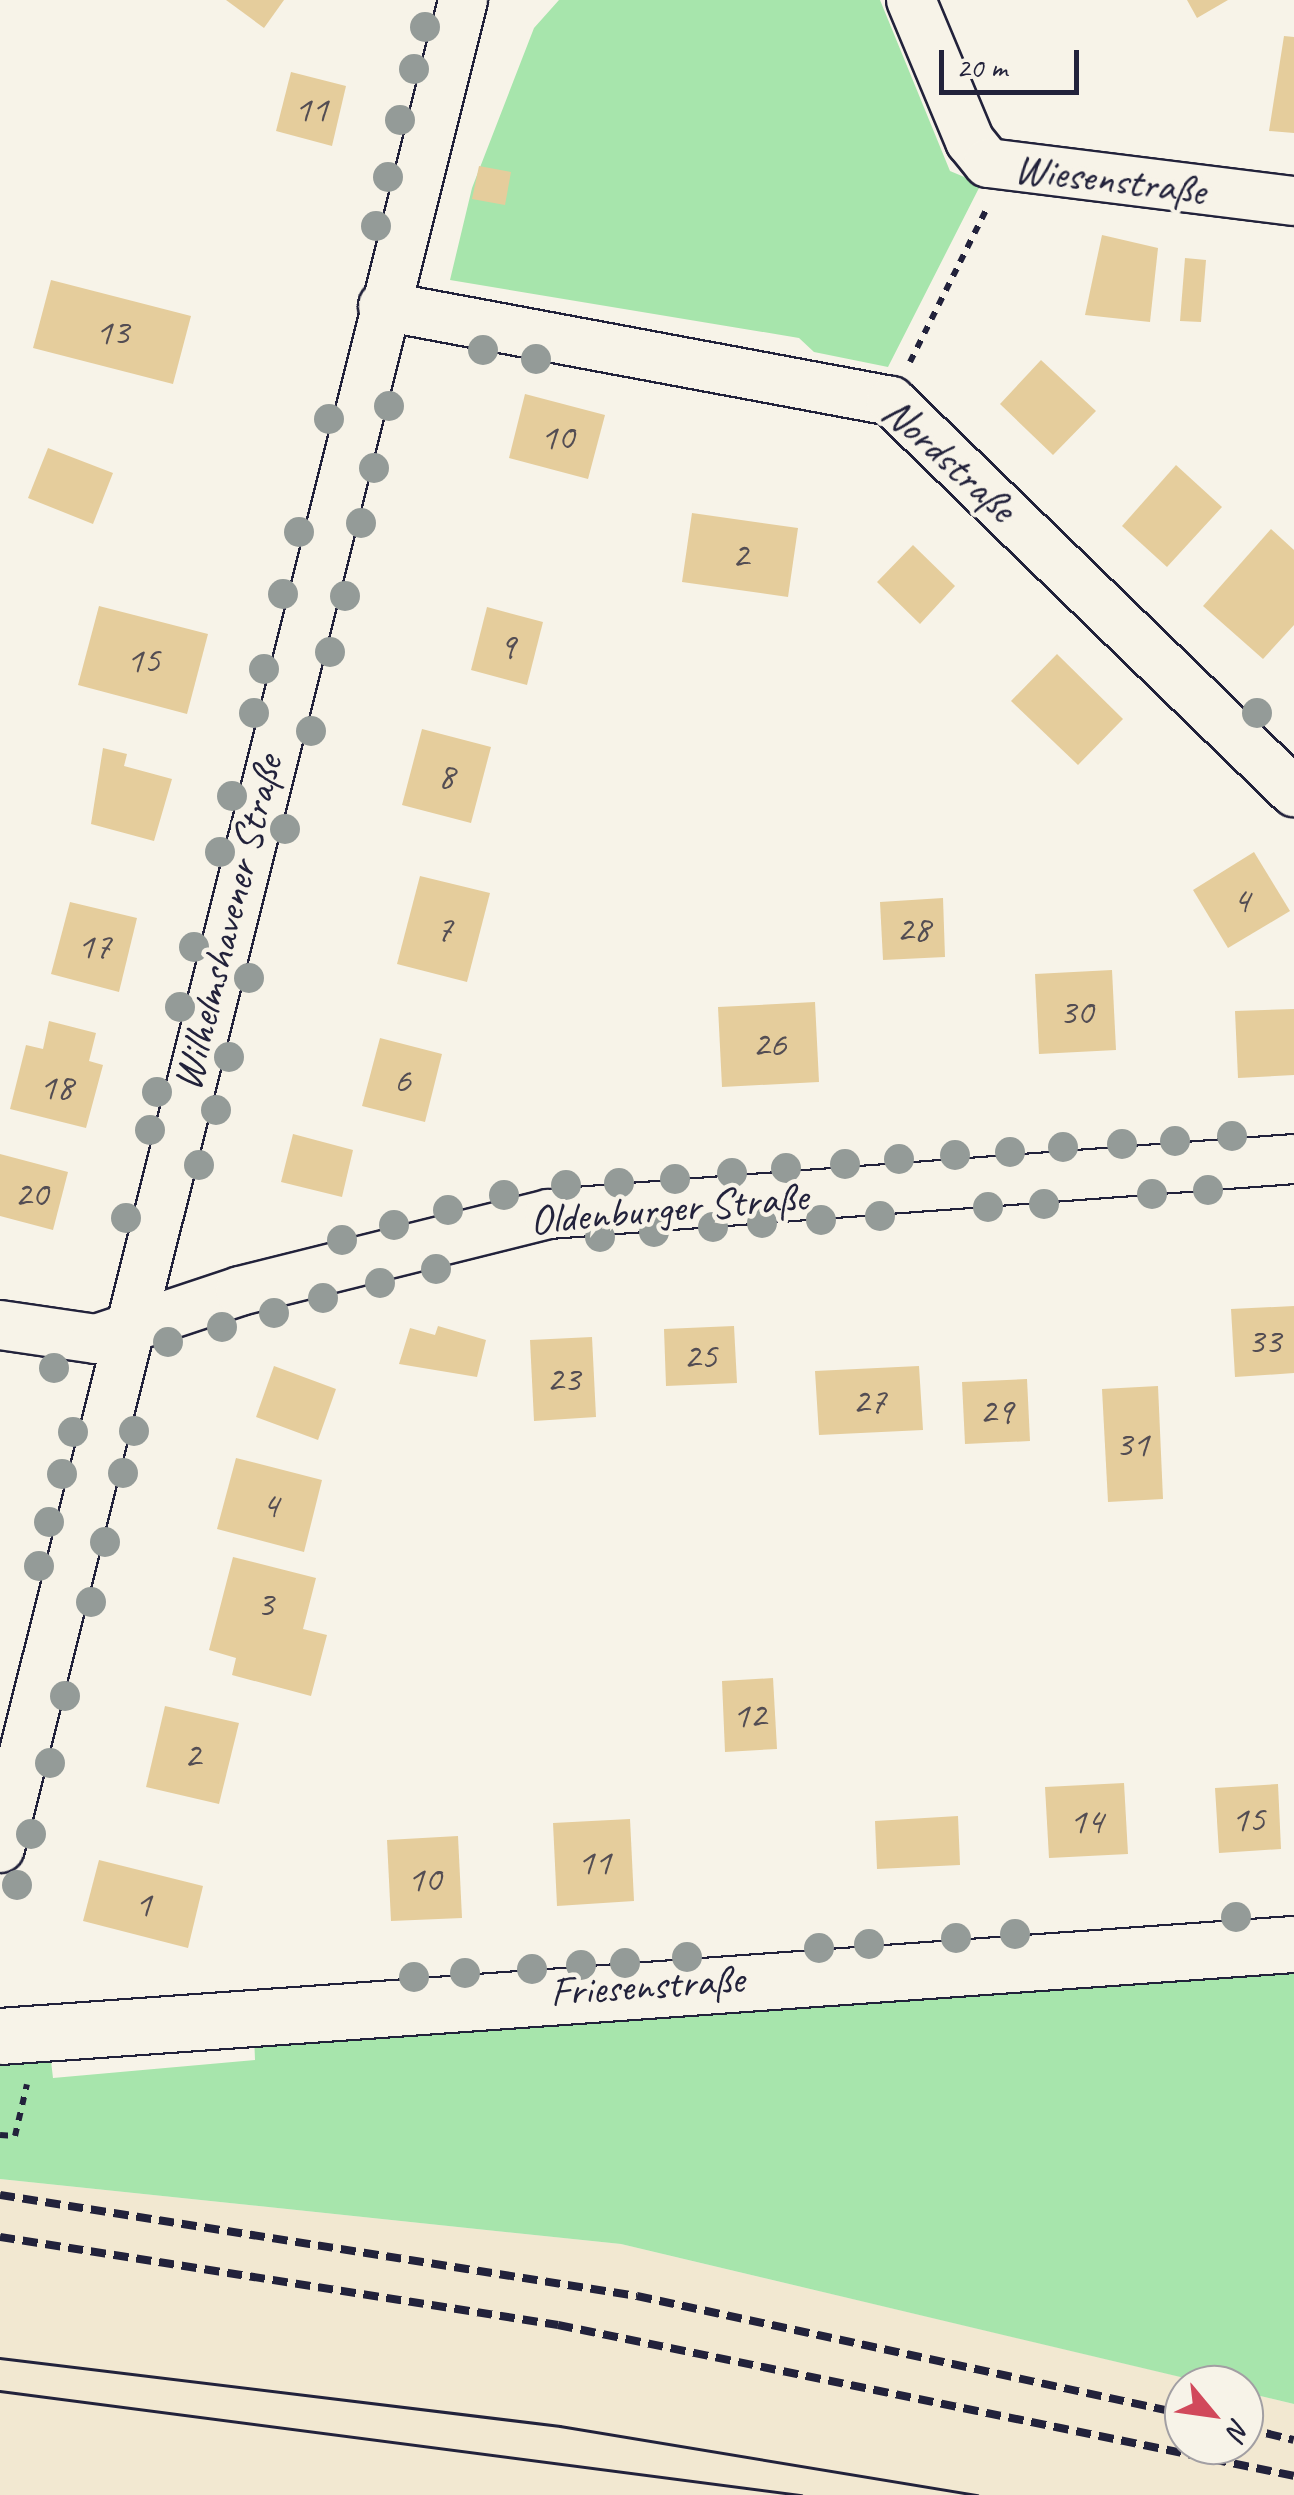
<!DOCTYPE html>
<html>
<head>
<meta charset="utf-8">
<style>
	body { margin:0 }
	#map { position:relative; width:1294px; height:2495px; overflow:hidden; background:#f7f3e8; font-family:Caveat,sans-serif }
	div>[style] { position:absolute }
	.built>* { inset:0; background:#f2e8d1 }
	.green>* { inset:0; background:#a7e5ac }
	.building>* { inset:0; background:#e5cd9c }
	.path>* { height:6px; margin-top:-3px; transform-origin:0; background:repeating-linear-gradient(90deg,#22223b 0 8px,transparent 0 16px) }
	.roads { filter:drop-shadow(2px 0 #22223b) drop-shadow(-2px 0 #22223b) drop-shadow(0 2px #22223b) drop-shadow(0 -2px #22223b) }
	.street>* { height:48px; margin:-24px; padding:0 24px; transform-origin:24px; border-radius:24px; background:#f7f3e8 }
	.secondary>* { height:55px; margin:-27.5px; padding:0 27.5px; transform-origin:27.5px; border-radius:27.5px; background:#f7f3e8 }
	.tram>* { height:2.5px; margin:-1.25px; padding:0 1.25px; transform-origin:1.25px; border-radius:1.25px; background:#22223b }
	.rail>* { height:8px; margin-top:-4px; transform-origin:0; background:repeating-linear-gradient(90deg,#22223b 0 15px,transparent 0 23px) }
	.trees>* { width:30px; height:30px; margin:-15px; border-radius:50%; background:#949b98 }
	span { translate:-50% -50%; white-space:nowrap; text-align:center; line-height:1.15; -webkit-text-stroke:9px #f7f3e8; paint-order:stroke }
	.number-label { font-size:38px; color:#534d53 }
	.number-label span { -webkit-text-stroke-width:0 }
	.street-label { font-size:42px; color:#22223b }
	.north { position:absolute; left:1164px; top:2365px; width:100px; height:100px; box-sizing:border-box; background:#f7f3e8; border:2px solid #a29fa3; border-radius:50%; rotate:119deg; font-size:28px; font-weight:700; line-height:40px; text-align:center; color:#22223b }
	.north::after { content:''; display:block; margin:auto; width:35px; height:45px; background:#d1495b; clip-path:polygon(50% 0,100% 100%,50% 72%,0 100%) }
	.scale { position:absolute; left:939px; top:50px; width:140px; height:45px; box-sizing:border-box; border:5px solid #22223b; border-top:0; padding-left:12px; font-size:30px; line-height:35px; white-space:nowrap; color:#22223b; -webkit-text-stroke:8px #f7f3e8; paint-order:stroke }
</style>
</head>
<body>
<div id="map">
	<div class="built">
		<div style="clip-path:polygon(0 2179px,621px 2244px,1215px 2385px,1184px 2385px,1184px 2445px,1244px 2445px,1244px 2392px,1294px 2404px,1294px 2495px,0 2495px)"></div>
	</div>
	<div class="green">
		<div style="clip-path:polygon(559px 0,880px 0,950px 171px,981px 184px,888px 367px,814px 352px,799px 338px,450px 280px,472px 188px,534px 28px)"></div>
		<div style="clip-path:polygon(1294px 1966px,1294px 2404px,621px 2244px,0 2179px,0 2058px,50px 2052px,53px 2078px,255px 2060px,254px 2035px)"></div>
	</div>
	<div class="building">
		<div style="clip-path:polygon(226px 0,284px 0,264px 28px)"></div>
		<div style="clip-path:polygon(1187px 0,1228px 0,1197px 18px)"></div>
		<div style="clip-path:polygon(1284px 36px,1294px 37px,1294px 133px,1269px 131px)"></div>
		<div style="clip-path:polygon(291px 72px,346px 86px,332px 146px,276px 131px)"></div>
		<div style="clip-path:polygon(479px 166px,511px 172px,505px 205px,472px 199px)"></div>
		<div style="clip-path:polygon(1102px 235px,1158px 248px,1150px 322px,1085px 315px)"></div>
		<div style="clip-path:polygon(1185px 258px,1206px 260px,1201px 322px,1180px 321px)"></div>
		<div style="clip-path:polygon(51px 280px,191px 316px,173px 384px,33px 348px)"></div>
		<div style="clip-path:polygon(1041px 360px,1096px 411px,1053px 455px,1000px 404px)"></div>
		<div style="clip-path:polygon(525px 394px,605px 415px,588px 479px,509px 458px)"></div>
		<div style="clip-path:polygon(48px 448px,113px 473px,93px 524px,28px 498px)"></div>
		<div style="clip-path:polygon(1176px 465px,1222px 507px,1167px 567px,1122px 526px)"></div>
		<div style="clip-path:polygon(692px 513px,798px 528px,788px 597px,682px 582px)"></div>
		<div style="clip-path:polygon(1271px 529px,1294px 550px,1294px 625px,1263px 659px,1203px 606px)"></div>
		<div style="clip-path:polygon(913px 545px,955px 586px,920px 624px,877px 582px)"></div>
		<div style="clip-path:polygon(99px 606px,208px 634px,187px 714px,78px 685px)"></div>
		<div style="clip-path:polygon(487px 607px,543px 622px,527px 685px,471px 670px)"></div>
		<div style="clip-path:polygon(1057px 654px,1123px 719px,1078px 765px,1011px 701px)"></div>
		<div style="clip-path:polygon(422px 729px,491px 747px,471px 823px,402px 805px)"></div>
		<div style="clip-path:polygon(103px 748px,127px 754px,124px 766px,172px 779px,154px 841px,91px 824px)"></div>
		<div style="clip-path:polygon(1254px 852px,1290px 911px,1228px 948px,1193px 890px)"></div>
		<div style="clip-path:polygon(420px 876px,490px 893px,467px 982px,397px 964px)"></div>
		<div style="clip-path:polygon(943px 898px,945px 957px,883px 960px,880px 902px)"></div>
		<div style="clip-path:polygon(70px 902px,137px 918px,119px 992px,51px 974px)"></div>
		<div style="clip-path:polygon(1112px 970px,1116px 1050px,1039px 1054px,1035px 974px)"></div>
		<div style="clip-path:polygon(815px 1002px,819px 1082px,722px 1087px,718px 1007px)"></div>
		<div style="clip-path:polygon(1294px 1009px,1294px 1075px,1238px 1078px,1235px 1011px)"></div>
		<div style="clip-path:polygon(49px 1021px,96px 1033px,89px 1061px,103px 1065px,86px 1128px,10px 1109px,26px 1045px,43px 1049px)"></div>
		<div style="clip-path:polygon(380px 1038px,442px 1054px,425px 1122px,362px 1106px)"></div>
		<div style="clip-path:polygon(293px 1134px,353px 1150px,342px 1197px,281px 1182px)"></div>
		<div style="clip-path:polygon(0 1154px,68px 1172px,53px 1230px,0 1216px)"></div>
		<div style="clip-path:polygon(1294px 1306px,1294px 1373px,1235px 1377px,1231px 1309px)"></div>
		<div style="clip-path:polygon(438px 1326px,486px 1340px,477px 1377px,399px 1364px,410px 1328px,435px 1335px)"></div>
		<div style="clip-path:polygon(734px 1326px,737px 1383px,666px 1386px,664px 1329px)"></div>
		<div style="clip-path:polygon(592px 1337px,596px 1417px,534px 1421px,530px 1340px)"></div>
		<div style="clip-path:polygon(274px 1366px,336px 1389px,318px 1440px,256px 1417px)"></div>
		<div style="clip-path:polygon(919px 1366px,923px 1430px,819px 1435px,815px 1371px)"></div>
		<div style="clip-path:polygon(1027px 1379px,1030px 1441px,965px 1444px,962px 1382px)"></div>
		<div style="clip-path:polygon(1158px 1386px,1163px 1499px,1108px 1502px,1102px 1389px)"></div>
		<div style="clip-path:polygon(236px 1458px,322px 1480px,304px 1552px,217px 1529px)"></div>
		<div style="clip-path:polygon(233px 1557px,316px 1578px,303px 1629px,327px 1635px,311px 1696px,232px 1675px,236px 1658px,209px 1650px)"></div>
		<div style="clip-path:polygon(773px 1678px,777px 1749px,725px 1752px,722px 1681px)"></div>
		<div style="clip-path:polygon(165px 1706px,239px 1723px,219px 1804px,146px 1787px)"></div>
		<div style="clip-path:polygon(1124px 1783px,1128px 1854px,1049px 1858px,1045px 1787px)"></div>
		<div style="clip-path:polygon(1278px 1784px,1281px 1849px,1219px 1853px,1215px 1788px)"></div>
		<div style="clip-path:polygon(958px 1816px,960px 1865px,877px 1869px,875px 1821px)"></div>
		<div style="clip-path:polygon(630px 1819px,634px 1901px,557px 1906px,553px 1823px)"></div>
		<div style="clip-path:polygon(458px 1836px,462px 1918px,391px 1921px,387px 1840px)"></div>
		<div style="clip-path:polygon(99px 1860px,203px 1886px,188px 1948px,83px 1921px)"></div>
	</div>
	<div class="path">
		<div style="left:910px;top:362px;width:172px;rotate:-63.4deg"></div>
		<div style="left:0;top:2135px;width:15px;rotate:4deg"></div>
		<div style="left:15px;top:2136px;width:53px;rotate:-77deg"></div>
	</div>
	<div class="roads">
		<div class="street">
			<div style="left:911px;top:0;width:153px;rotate:67.3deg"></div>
			<div style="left:970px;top:141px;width:28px;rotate:51deg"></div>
			<div style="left:988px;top:163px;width:308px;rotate:7.1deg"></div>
			<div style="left:383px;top:306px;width:517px;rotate:10.59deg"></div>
			<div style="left:891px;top:401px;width:562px;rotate:44.13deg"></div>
			<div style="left:0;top:1325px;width:97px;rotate:8.3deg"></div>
			<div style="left:96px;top:1339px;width:152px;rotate:-18.4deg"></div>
			<div style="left:240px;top:1291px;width:318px;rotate:-14deg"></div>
			<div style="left:549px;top:1214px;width:747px;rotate:-4.22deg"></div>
			<div style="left:0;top:1848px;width:1905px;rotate:-75.93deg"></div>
		</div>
		<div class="secondary">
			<div style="left:0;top:2036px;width:1297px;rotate:-4.07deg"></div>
		</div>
	</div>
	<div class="tram">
		<div style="left:0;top:2358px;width:564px;rotate:6.92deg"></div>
		<div style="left:560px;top:2426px;width:423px;rotate:9.4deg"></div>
		<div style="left:0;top:2391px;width:808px;rotate:7.4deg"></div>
	</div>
	<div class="rail">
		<div style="left:0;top:2195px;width:645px;rotate:9.01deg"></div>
		<div style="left:637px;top:2296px;width:560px;rotate:12.17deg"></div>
		<div style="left:0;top:2237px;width:565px;rotate:8.96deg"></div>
		<div style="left:558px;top:2325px;width:751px;rotate:11.59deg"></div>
		<div style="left:1244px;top:2428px;width:51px;rotate:13.5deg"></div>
	</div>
	<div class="trees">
		<div style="left:425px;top:27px"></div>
		<div style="left:414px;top:69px"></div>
		<div style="left:400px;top:120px"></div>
		<div style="left:388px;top:177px"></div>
		<div style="left:376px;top:226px"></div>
		<div style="left:483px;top:350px"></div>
		<div style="left:536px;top:359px"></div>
		<div style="left:389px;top:406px"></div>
		<div style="left:329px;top:419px"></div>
		<div style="left:374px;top:468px"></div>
		<div style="left:361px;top:523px"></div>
		<div style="left:299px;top:532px"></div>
		<div style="left:283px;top:594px"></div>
		<div style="left:345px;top:596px"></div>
		<div style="left:330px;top:652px"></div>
		<div style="left:264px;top:669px"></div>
		<div style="left:254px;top:713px"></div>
		<div style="left:1257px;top:713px"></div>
		<div style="left:311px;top:731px"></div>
		<div style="left:232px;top:796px"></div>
		<div style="left:285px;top:829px"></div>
		<div style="left:220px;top:852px"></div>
		<div style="left:194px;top:947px"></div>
		<div style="left:249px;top:978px"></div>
		<div style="left:180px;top:1007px"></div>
		<div style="left:229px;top:1057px"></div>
		<div style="left:157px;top:1092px"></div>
		<div style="left:216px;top:1110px"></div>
		<div style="left:150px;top:1130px"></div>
		<div style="left:1232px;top:1136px"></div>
		<div style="left:1175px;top:1141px"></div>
		<div style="left:1122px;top:1144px"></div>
		<div style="left:1063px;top:1147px"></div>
		<div style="left:1010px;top:1152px"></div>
		<div style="left:955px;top:1155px"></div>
		<div style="left:899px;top:1159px"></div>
		<div style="left:845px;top:1164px"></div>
		<div style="left:199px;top:1165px"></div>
		<div style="left:786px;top:1168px"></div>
		<div style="left:732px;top:1173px"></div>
		<div style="left:675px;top:1179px"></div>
		<div style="left:619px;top:1183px"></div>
		<div style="left:566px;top:1185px"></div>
		<div style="left:1208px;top:1190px"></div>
		<div style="left:1152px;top:1194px"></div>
		<div style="left:504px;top:1195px"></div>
		<div style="left:1044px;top:1204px"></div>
		<div style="left:988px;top:1207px"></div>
		<div style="left:448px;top:1210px"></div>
		<div style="left:880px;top:1216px"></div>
		<div style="left:126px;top:1218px"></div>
		<div style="left:821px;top:1220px"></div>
		<div style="left:762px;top:1223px"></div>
		<div style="left:394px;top:1225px"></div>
		<div style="left:713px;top:1227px"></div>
		<div style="left:654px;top:1232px"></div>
		<div style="left:600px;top:1237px"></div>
		<div style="left:342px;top:1240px"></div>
		<div style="left:436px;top:1269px"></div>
		<div style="left:380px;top:1283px"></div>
		<div style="left:323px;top:1298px"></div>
		<div style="left:274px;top:1313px"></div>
		<div style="left:222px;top:1327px"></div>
		<div style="left:168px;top:1342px"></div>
		<div style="left:54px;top:1368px"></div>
		<div style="left:134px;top:1431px"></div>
		<div style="left:73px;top:1432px"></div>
		<div style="left:123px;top:1473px"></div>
		<div style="left:62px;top:1474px"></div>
		<div style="left:49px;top:1522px"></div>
		<div style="left:105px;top:1542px"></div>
		<div style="left:39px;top:1566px"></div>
		<div style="left:91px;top:1602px"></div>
		<div style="left:65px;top:1696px"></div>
		<div style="left:50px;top:1763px"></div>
		<div style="left:31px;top:1834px"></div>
		<div style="left:17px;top:1885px"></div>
		<div style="left:1236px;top:1917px"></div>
		<div style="left:1015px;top:1934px"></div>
		<div style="left:956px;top:1938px"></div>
		<div style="left:869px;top:1944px"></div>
		<div style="left:819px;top:1948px"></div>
		<div style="left:687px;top:1957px"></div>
		<div style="left:625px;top:1963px"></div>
		<div style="left:581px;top:1965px"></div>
		<div style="left:532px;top:1969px"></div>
		<div style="left:465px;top:1973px"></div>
		<div style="left:414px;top:1977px"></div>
	</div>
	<div class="number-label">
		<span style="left:311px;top:109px">11</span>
		<span style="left:112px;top:332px">13</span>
		<span style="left:557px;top:437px">10</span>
		<span style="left:740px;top:555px">2</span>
		<span style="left:507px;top:646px">9</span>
		<span style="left:143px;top:660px">15</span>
		<span style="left:446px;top:776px">8</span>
		<span style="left:1241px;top:900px">4</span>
		<span style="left:444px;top:929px">7</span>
		<span style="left:913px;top:929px">28</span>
		<span style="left:94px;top:946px">17</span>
		<span style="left:1076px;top:1012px">30</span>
		<span style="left:769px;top:1044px">26</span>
		<span style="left:402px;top:1080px">6</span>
		<span style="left:56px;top:1087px">18</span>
		<span style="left:31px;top:1194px">20</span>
		<span style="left:1264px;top:1341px">33</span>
		<span style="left:700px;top:1356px">25</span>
		<span style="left:563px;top:1379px">23</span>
		<span style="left:869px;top:1401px">27</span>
		<span style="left:996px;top:1411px">29</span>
		<span style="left:1132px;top:1444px">31</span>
		<span style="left:270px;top:1505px">4</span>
		<span style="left:265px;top:1604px">3</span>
		<span style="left:749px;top:1715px">12</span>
		<span style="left:192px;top:1755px">2</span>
		<span style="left:1248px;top:1819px">15</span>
		<span style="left:1086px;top:1821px">14</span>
		<span style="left:594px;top:1862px">11</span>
		<span style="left:424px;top:1879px">10</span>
		<span style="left:143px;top:1904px">1</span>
	</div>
	<div class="street-label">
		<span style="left:1110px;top:180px;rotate:7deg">Wiesenstraße</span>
		<span style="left:949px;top:460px;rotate:42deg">Nordstraße</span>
		<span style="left:228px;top:923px;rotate:-76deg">Wilhelmshavener Straße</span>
		<span style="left:669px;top:1209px;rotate:-5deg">Oldenburger Straße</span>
		<span style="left:647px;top:1986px;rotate:-4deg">Friesenstraße</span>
	</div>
	<div class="north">N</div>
	<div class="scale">20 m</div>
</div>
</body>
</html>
